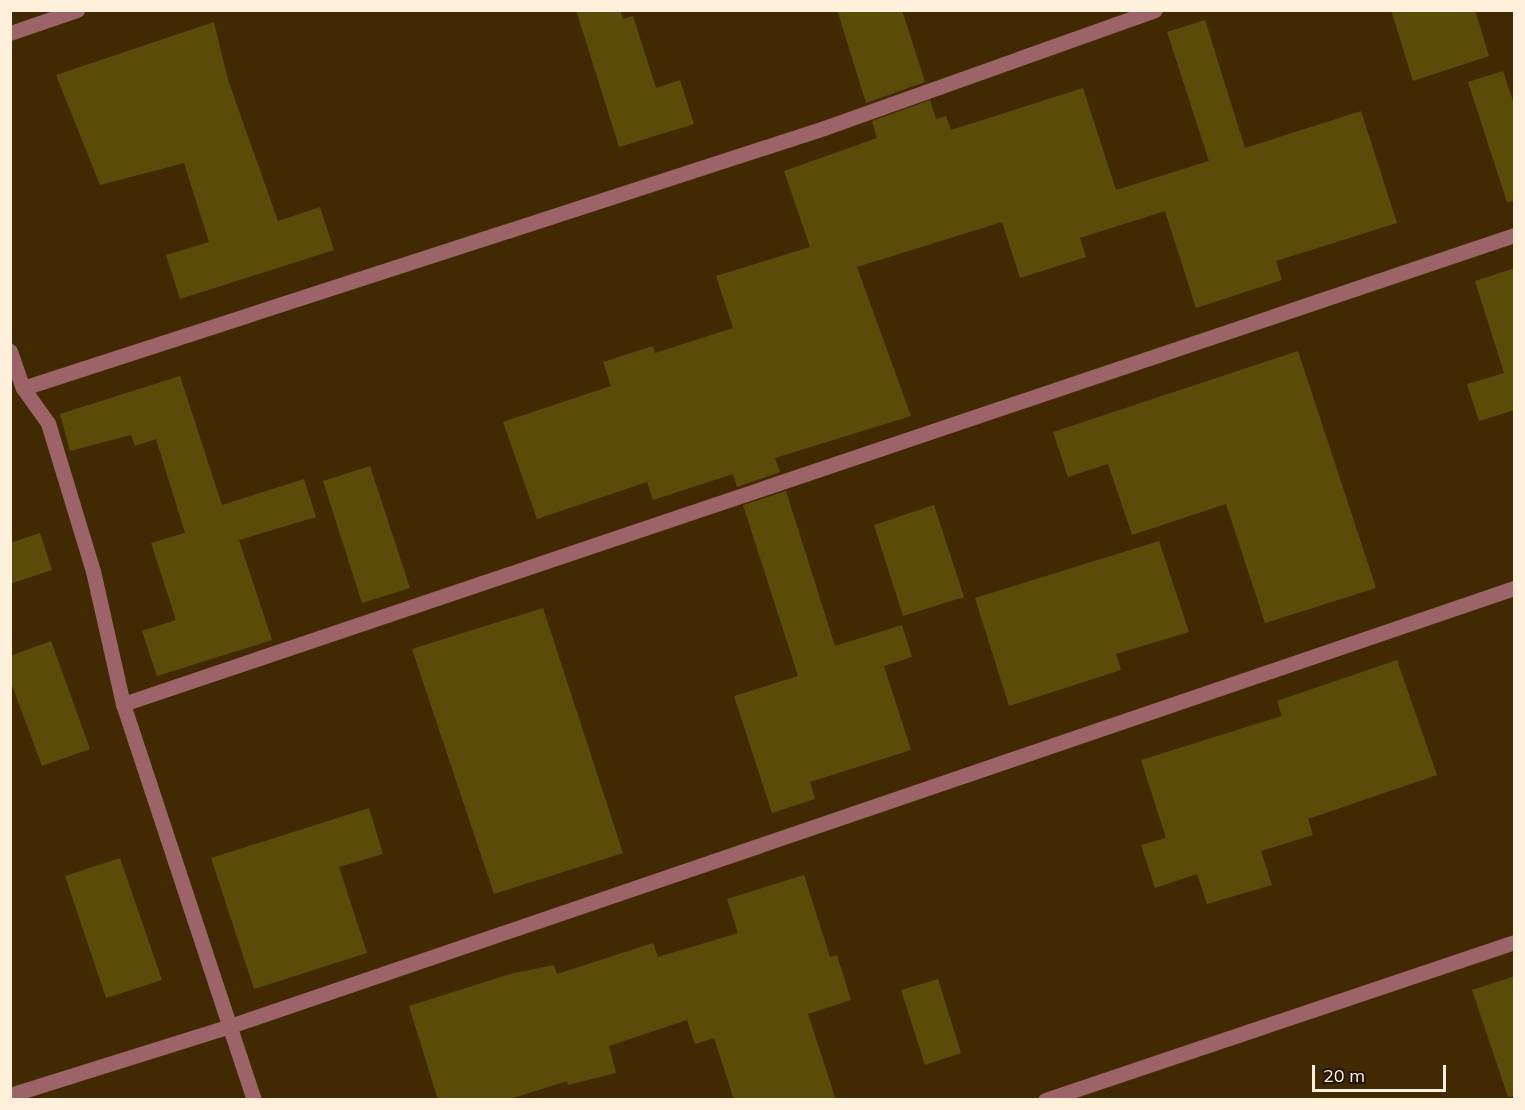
<!DOCTYPE html>
<html>
<head>
<meta charset="utf-8">
<style>
	body { margin:0 }
	#map { position:relative; width:1525px; height:1110px; overflow:hidden; background:#412a02; font-family:Mulish,sans-serif }
	div>[style] { position:absolute }
	.building>* { inset:0; background:#5a4c08 }
	.street>* { height:15px; margin:-7.5px; padding:0 7.5px; transform-origin:7.5px; border-radius:7.5px; background:#9c6468 }
	span { translate:-50% -50%; white-space:nowrap; text-align:center; line-height:1.15; -webkit-text-stroke:4.5px #201506; paint-order:stroke }
	.frame { position:absolute; inset:0; border:12px solid #fff0dc; pointer-events:none }
	.scale { position:absolute; left:1312px; top:1065px; width:134px; height:27px; box-sizing:border-box; border:3px solid #fff0dc; border-top:0; padding-left:8px; font-size:18px; line-height:21px; white-space:nowrap; color:#fff0dc; -webkit-text-stroke:4px #201506; paint-order:stroke }
</style>
</head>
<body>
<div id="map">
	<div class="building">
		<div style="clip-path:polygon(576px 10px,620px 10px,623px 19px,633px 16px,656px 88px,680px 80px,694px 124px,619px 147px)"></div>
		<div style="clip-path:polygon(837px 10px,902px 10px,925px 82px,866px 103px)"></div>
		<div style="clip-path:polygon(1391px 10px,1475px 10px,1489px 56px,1413px 81px)"></div>
		<div style="clip-path:polygon(1205px 20px,1245px 148px,1361px 111px,1397px 223px,1276px 261px,1282px 280px,1196px 308px,1165px 211px,1080px 238px,1086px 257px,1020px 278px,1002px 222px,857px 267px,911px 416px,775px 458px,780px 472px,737px 487px,733px 474px,653px 500px,647px 482px,537px 519px,503px 422px,611px 386px,603px 362px,653px 346px,655px 353px,733px 328px,716px 276px,810px 247px,784px 171px,877px 138px,872px 121px,930px 100px,936px 119px,946px 116px,951px 130px,1083px 88px,1116px 190px,1209px 161px,1167px 32px)"></div>
		<div style="clip-path:polygon(214px 22px,228px 80px,278px 221px,320px 207px,334px 250px,180px 299px,166px 255px,209px 242px,184px 163px,100px 185px,56px 75px)"></div>
		<div style="clip-path:polygon(1503px 71px,1515px 107px,1515px 201px,1507px 202px,1468px 82px)"></div>
		<div style="clip-path:polygon(1515px 268px,1515px 410px,1479px 421px,1467px 384px,1504px 373px,1475px 281px)"></div>
		<div style="clip-path:polygon(1298px 351px,1376px 588px,1265px 623px,1226px 504px,1132px 535px,1108px 464px,1068px 477px,1053px 432px)"></div>
		<div style="clip-path:polygon(180px 376px,222px 505px,304px 479px,316px 517px,239px 540px,272px 640px,157px 676px,142px 631px,176px 620px,151px 543px,185px 533px,156px 439px,135px 446px,131px 435px,70px 451px,60px 414px)"></div>
		<div style="clip-path:polygon(370px 466px,410px 588px,362px 603px,323px 481px)"></div>
		<div style="clip-path:polygon(786px 491px,835px 646px,902px 625px,912px 657px,884px 666px,911px 750px,810px 782px,815px 799px,772px 813px,734px 696px,798px 676px,743px 505px)"></div>
		<div style="clip-path:polygon(934px 505px,964px 597px,903px 616px,874px 525px)"></div>
		<div style="clip-path:polygon(40px 533px,52px 570px,10px 584px,10px 543px)"></div>
		<div style="clip-path:polygon(1159px 541px,1189px 632px,1116px 654px,1121px 670px,1009px 706px,975px 598px)"></div>
		<div style="clip-path:polygon(543px 608px,623px 853px,494px 894px,412px 649px)"></div>
		<div style="clip-path:polygon(51px 641px,90px 749px,42px 766px,10px 680px,10px 656px)"></div>
		<div style="clip-path:polygon(1397px 660px,1437px 775px,1308px 819px,1313px 835px,1261px 851px,1272px 885px,1207px 904px,1197px 874px,1155px 888px,1141px 845px,1166px 838px,1141px 760px,1282px 716px,1277px 701px)"></div>
		<div style="clip-path:polygon(369px 808px,383px 854px,339px 867px,367px 953px,254px 989px,211px 858px)"></div>
		<div style="clip-path:polygon(120px 858px,162px 980px,106px 998px,65px 876px)"></div>
		<div style="clip-path:polygon(804px 875px,830px 957px,837px 955px,851px 1000px,808px 1014px,836px 1100px,734px 1100px,714px 1038px,695px 1044px,687px 1020px,609px 1046px,616px 1073px,568px 1085px,567px 1081px,507px 1100px,438px 1100px,409px 1006px,510px 974px,554px 965px,557px 974px,653px 943px,658px 957px,738px 933px,727px 899px)"></div>
		<div style="clip-path:polygon(1515px 976px,1515px 1096px,1508px 1097px,1472px 990px)"></div>
		<div style="clip-path:polygon(938px 979px,961px 1053px,925px 1065px,901px 990px)"></div>
	</div>
	<div class="street">
		<div style="left:10px;top:33px;width:71px;rotate:-18.9deg"></div>
		<div style="left:10px;top:351px;width:39px;rotate:71deg"></div>
		<div style="left:23px;top:388px;width:43px;rotate:54.5deg"></div>
		<div style="left:48px;top:423px;width:155px;rotate:73.1deg"></div>
		<div style="left:93px;top:571px;width:136px;rotate:77.3deg"></div>
		<div style="left:123px;top:704px;width:417px;rotate:71.7deg"></div>
		<div style="left:23px;top:388px;width:842px;rotate:-17.98deg"></div>
		<div style="left:824px;top:128px;width:351px;rotate:-19.6deg"></div>
		<div style="left:123px;top:704px;width:1468px;rotate:-18.63deg"></div>
		<div style="left:10px;top:1095px;width:231px;rotate:-17.4deg"></div>
		<div style="left:230px;top:1026px;width:1357px;rotate:-18.84deg"></div>
		<div style="left:1045px;top:1100px;width:495px;rotate:-18.6deg"></div>
	</div>
	<div class="frame"></div>
	<div class="scale">20 m</div>
</div>
</body>
</html>
